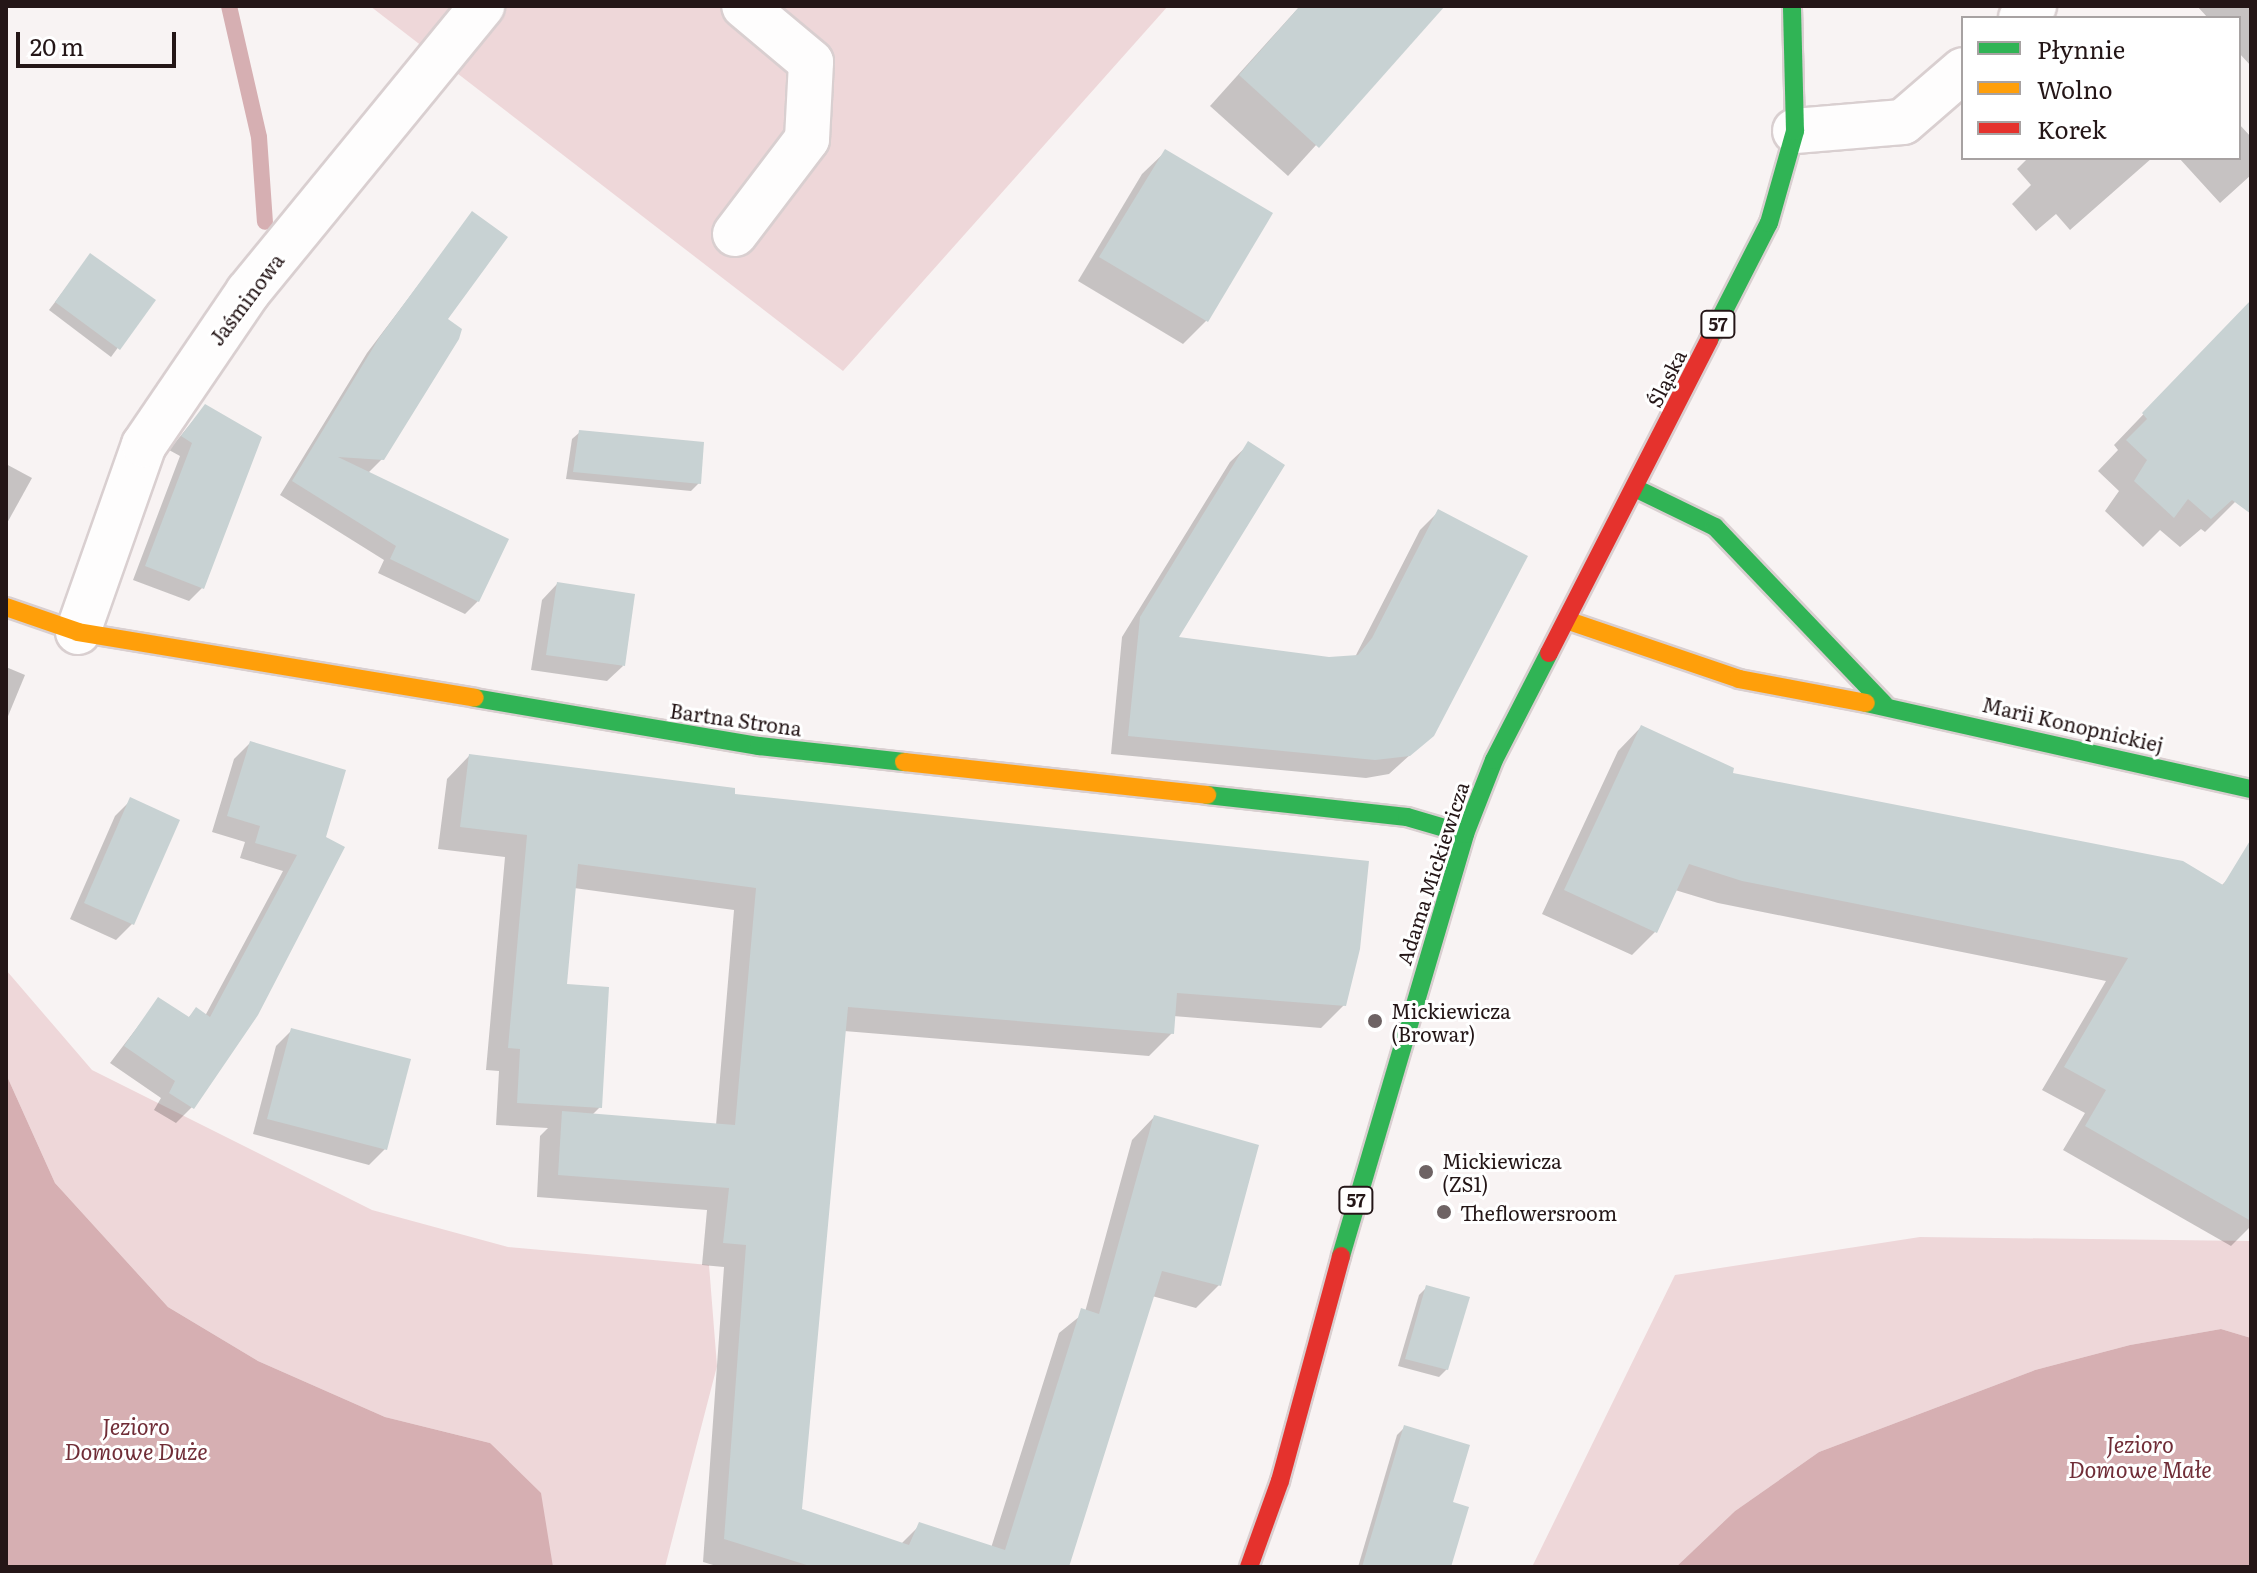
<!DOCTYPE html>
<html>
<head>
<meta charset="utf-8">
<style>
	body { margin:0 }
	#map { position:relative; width:2257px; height:1573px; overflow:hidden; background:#f8f3f3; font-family:Literata,serif }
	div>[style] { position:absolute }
	.green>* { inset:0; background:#eed7d9 }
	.water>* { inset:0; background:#d6afb2 }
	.shadow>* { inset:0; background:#0003 }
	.stream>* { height:16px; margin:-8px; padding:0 8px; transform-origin:8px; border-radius:8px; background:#d6afb2 }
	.building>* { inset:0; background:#c8d2d3 }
	.roads { filter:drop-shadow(2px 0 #d9cfd0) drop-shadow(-2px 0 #d9cfd0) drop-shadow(0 2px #d9cfd0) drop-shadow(0 -2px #d9cfd0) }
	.street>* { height:44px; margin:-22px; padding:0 22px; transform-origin:22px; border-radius:22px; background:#fefdfd }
	.fast>* { height:18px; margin:-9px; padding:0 9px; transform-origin:9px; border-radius:9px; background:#30b455 }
	.slow>* { height:18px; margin:-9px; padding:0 9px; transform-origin:9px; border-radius:9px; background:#ff9f0a }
	.jam>* { height:18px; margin:-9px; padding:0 9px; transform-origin:9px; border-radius:9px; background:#e5322d }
	.dots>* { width:22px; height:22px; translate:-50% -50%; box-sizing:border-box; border:4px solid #fff; border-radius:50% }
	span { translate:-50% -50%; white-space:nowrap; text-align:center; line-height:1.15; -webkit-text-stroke:6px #fff; paint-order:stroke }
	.shield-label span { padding:2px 6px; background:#fff; border:2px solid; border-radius:6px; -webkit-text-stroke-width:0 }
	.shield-label { font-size:18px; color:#241617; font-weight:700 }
	.street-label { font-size:20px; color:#241617 }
	.poi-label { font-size:20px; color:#241617 }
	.left { translate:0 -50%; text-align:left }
	.water-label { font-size:22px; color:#702d37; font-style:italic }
	.frame { position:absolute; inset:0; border:8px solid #241617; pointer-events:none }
	.legend { position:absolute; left:1961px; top:16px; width:280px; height:144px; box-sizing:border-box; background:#fff; border:2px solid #a7a2a2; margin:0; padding:10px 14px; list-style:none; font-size:24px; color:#241617 }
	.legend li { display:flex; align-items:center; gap:16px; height:40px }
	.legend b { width:40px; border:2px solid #a7a2a2 }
	.scale { position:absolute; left:16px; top:32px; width:160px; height:36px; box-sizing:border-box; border:4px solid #241617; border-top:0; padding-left:10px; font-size:24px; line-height:28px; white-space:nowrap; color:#241617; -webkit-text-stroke:6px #fff; paint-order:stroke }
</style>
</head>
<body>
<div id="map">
	<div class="green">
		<div style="clip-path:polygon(370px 6px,1168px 6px,843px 371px)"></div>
		<div style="clip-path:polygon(6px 970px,92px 1070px,372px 1210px,508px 1247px,709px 1265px,717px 1366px,665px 1567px,552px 1567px,490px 1443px,385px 1417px,258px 1361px,168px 1307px,55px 1183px,6px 1074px)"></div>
		<div style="clip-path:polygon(1920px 1237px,2251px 1241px,2251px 1338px,2221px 1329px,2130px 1345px,2035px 1370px,1819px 1452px,1735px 1511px,1676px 1567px,1532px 1567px,1675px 1275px)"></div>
	</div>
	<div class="water">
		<div style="clip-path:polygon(6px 1074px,55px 1183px,168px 1307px,258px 1361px,385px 1417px,490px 1443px,541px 1493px,553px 1567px,6px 1567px)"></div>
		<div style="clip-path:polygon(2221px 1329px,2251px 1338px,2251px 1567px,1676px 1567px,1735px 1511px,1819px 1452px,2035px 1370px,2130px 1345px)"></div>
	</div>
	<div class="shadow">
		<div style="clip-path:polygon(1300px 6px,1442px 6px,1288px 176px,1210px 106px)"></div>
		<div style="clip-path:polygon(2197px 6px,2251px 6px,2251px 66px,2239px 53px,2239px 18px,2208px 18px)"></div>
		<div style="clip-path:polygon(2239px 124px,2251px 137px,2251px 175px,2220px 203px,2179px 158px,2239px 158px)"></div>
		<div style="clip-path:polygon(1166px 151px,1270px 214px,1206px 321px,1183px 344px,1078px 281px,1142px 174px)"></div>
		<div style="clip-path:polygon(2028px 158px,2152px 158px,2070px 230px,2056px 214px,2036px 231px,2012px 204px,2031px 185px,2017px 169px)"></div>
		<div style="clip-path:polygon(472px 214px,445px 319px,382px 459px,368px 473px,478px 601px,465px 614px,378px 573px,384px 560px,280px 495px,367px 353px)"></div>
		<div style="clip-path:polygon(90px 256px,153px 300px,111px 357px,49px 310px)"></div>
		<div style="clip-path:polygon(2251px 302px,2251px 486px,2205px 532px,2201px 529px,2180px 547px,2160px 530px,2143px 547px,2105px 511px,2119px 491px,2098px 471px,2118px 450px,2114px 445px)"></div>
		<div style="clip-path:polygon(205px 406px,203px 587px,189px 601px,133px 580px,180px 456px,169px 450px)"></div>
		<div style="clip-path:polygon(580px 432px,699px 483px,691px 491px,566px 479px,572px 439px)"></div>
		<div style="clip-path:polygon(1249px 444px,1176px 639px,1329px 659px,1355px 657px,1420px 530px,1439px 511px,1432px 735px,1389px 774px,1366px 778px,1111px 754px,1122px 637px,1230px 462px)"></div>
		<div style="clip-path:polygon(6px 464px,32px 478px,6px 525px)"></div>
		<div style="clip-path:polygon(557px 584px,623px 666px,607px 681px,531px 670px,542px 600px)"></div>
		<div style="clip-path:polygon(6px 667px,25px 675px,6px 721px)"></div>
		<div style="clip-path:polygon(1641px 727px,1731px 774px,2221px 886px,2232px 875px,2251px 877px,2251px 1226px,2231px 1246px,2063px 1150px,2085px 1113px,2042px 1090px,2106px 981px,1718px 903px,1675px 890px,1655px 932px,1632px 955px,1542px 914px,1618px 751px)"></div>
		<div style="clip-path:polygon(250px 743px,344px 771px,192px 1107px,176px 1123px,154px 1110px,161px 1098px,110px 1063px,159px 999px,188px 1018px,196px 1010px,205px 1016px,283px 871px,240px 858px,245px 842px,212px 832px,234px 759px)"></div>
		<div style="clip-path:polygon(evenodd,469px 756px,732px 795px,1344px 1005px,1321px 1028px,1173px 1016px,1172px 1033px,1149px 1056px,844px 1031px,800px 1511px,901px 1544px,920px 1525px,991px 1548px,1059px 1333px,1085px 1312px,1132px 1140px,1154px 1117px,1219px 1285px,1196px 1308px,1152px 1296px,1067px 1567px,720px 1567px,703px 1562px,724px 1267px,702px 1265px,707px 1210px,537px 1197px,540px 1136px,548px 1128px,496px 1125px,499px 1071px,486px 1070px,505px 857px,438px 849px,447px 779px,469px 756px,574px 888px,734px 910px,716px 1125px,591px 1116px,600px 1107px,565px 986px,574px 888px)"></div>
		<div style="clip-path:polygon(131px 800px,132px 924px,116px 940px,70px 919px,115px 816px)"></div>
		<div style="clip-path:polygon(292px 1030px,385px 1149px,369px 1165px,253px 1134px,276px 1046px)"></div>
		<div style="clip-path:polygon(1427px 1287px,1447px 1369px,1439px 1377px,1398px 1366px,1419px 1295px)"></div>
		<div style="clip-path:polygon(1405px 1427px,1450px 1503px,1449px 1567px,1358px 1567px,1397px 1435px)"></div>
	</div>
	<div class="stream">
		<div style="left:229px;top:6px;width:134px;rotate:77.1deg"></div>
		<div style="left:259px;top:137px;width:85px;rotate:86deg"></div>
	</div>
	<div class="building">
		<div style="clip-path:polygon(1300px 6px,1445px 6px,1319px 148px,1239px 75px)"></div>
		<div style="clip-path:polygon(1165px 149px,1273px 213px,1208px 322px,1099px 257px)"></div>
		<div style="clip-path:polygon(472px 211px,508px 237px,448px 319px,462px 329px,459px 339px,384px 460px,338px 457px,509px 539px,479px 602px,390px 559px,396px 546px,292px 481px,379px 338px)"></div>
		<div style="clip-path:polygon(90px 253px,156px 300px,120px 350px,55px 302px)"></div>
		<div style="clip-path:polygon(2251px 300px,2251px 514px,2232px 500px,2211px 519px,2188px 499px,2174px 518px,2134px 481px,2147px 460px,2126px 440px,2147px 419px,2142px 413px)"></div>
		<div style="clip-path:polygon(205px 404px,262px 437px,204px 589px,145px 566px,192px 443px,181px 436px)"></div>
		<div style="clip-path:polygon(579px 430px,704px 442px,701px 484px,573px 472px)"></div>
		<div style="clip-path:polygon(1248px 441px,1285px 465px,1179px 637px,1329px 657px,1358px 655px,1372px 638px,1438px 509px,1528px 556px,1434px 736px,1410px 756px,1375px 760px,1128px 736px,1140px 617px)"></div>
		<div style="clip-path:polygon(557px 582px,635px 594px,625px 666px,546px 655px)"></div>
		<div style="clip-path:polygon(1641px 725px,1734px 768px,1733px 773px,2183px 861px,2223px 885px,2251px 839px,2251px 1221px,2085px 1126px,2106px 1090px,2064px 1067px,2128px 958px,1742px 881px,1689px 864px,1657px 933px,1564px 890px)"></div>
		<div style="clip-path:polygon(250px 741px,346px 770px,326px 837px,345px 847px,258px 1015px,194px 1109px,169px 1093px,175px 1081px,124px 1046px,158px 997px,189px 1017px,196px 1007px,210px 1017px,297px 855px,255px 843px,260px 826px,227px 816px)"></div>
		<div style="clip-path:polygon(469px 754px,735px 788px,735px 794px,1369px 861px,1360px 949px,1346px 1006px,1177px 993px,1174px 1034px,848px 1007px,802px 1509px,909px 1545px,919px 1522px,1005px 1550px,1081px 1308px,1099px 1314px,1154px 1115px,1259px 1145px,1221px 1286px,1162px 1271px,1069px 1567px,813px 1567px,724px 1539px,746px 1245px,723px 1243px,729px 1188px,558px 1175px,562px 1111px,735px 1125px,756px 888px,578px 864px,567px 984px,609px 987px,602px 1108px,517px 1103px,520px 1049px,508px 1048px,527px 835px,460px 827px)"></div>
		<div style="clip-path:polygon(130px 797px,180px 820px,134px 925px,84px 903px)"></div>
		<div style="clip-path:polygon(291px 1028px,411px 1059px,387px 1150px,267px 1119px)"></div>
		<div style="clip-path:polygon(1426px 1285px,1470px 1297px,1448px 1370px,1405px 1359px)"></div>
		<div style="clip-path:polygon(1404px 1425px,1470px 1445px,1453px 1502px,1469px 1507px,1451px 1567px,1362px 1567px)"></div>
	</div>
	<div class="roads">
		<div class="street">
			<div style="left:2021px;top:18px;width:18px;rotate:-43deg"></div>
			<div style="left:1795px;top:131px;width:108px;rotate:-4.8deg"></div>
			<div style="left:1903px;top:122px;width:79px;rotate:-40.9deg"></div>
			<div style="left:735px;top:234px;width:119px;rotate:-52.8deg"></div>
			<div style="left:807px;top:139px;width:77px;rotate:-87deg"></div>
			<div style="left:811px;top:62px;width:87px;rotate:-140.1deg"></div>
			<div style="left:78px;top:632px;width:198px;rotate:-70.6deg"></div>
			<div style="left:144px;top:445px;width:185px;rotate:-55.8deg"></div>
			<div style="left:248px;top:292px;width:370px;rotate:-50.7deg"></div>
		</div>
		<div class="fast">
			<div style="left:1709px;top:340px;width:131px;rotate:-62.9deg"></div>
			<div style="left:1769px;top:223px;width:96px;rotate:-74.2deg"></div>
			<div style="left:1795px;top:131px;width:125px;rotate:-91.4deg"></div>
			<div style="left:1635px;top:488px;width:89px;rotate:26deg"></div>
			<div style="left:1715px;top:527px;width:245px;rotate:46.3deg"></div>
			<div style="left:475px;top:698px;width:288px;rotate:9.6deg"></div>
			<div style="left:759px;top:746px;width:146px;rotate:6.3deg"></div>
			<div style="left:1866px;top:703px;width:394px;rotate:12.6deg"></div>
			<div style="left:1207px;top:795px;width:201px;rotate:6.3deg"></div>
			<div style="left:1407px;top:817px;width:60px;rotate:16.3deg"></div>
			<div style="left:1341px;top:1256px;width:440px;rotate:-73.6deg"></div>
			<div style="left:1465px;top:834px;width:79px;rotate:-68.6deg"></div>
			<div style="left:1494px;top:760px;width:120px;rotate:-62.8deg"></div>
		</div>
		<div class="slow">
			<div style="left:6px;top:607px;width:76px;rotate:19.1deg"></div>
			<div style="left:78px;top:632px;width:402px;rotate:9.4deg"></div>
			<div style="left:1569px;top:621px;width:180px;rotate:18.8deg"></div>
			<div style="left:1739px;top:679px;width:129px;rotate:10.7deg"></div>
			<div style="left:904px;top:762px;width:305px;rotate:6.2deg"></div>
		</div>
		<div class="jam">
			<div style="left:1549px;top:653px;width:352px;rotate:-62.9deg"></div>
			<div style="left:1249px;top:1567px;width:91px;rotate:-70.2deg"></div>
			<div style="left:1280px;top:1481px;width:233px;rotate:-74.8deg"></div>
		</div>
	</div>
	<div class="dots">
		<div style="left:1375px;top:1021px;background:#6e6364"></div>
		<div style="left:1426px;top:1172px;background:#6e6364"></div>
		<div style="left:1444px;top:1212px;background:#6e6364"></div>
	</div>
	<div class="shield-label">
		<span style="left:1718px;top:324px">57</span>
		<span style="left:1356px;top:1200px">57</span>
	</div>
	<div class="street-label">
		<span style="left:246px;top:299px;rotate:-53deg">Jaśminowa</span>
		<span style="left:1666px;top:378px;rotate:-63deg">Śląska</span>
		<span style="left:736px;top:719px;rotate:8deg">Bartna Strona</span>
		<span style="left:2073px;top:724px;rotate:13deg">Marii Konopnickiej</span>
		<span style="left:1432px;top:873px;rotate:-72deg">Adama Mickiewicza</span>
	</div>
	<div class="poi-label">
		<span class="left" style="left:1391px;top:1022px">Mickiewicza<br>(Browar)</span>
		<span class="left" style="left:1442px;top:1172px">Mickiewicza<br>(ZS1)</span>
		<span class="left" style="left:1460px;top:1212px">Theflowersroom</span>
	</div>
	<div class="water-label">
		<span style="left:136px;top:1438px">Jezioro<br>Domowe Duże</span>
		<span style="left:2140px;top:1456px">Jezioro<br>Domowe Małe</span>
	</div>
	<div class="frame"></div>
	<ul class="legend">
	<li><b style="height:10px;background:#30b455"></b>Płynnie</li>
	<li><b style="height:10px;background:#ff9f0a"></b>Wolno</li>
	<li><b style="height:10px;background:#e5322d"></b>Korek</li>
	</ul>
	<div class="scale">20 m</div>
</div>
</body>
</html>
